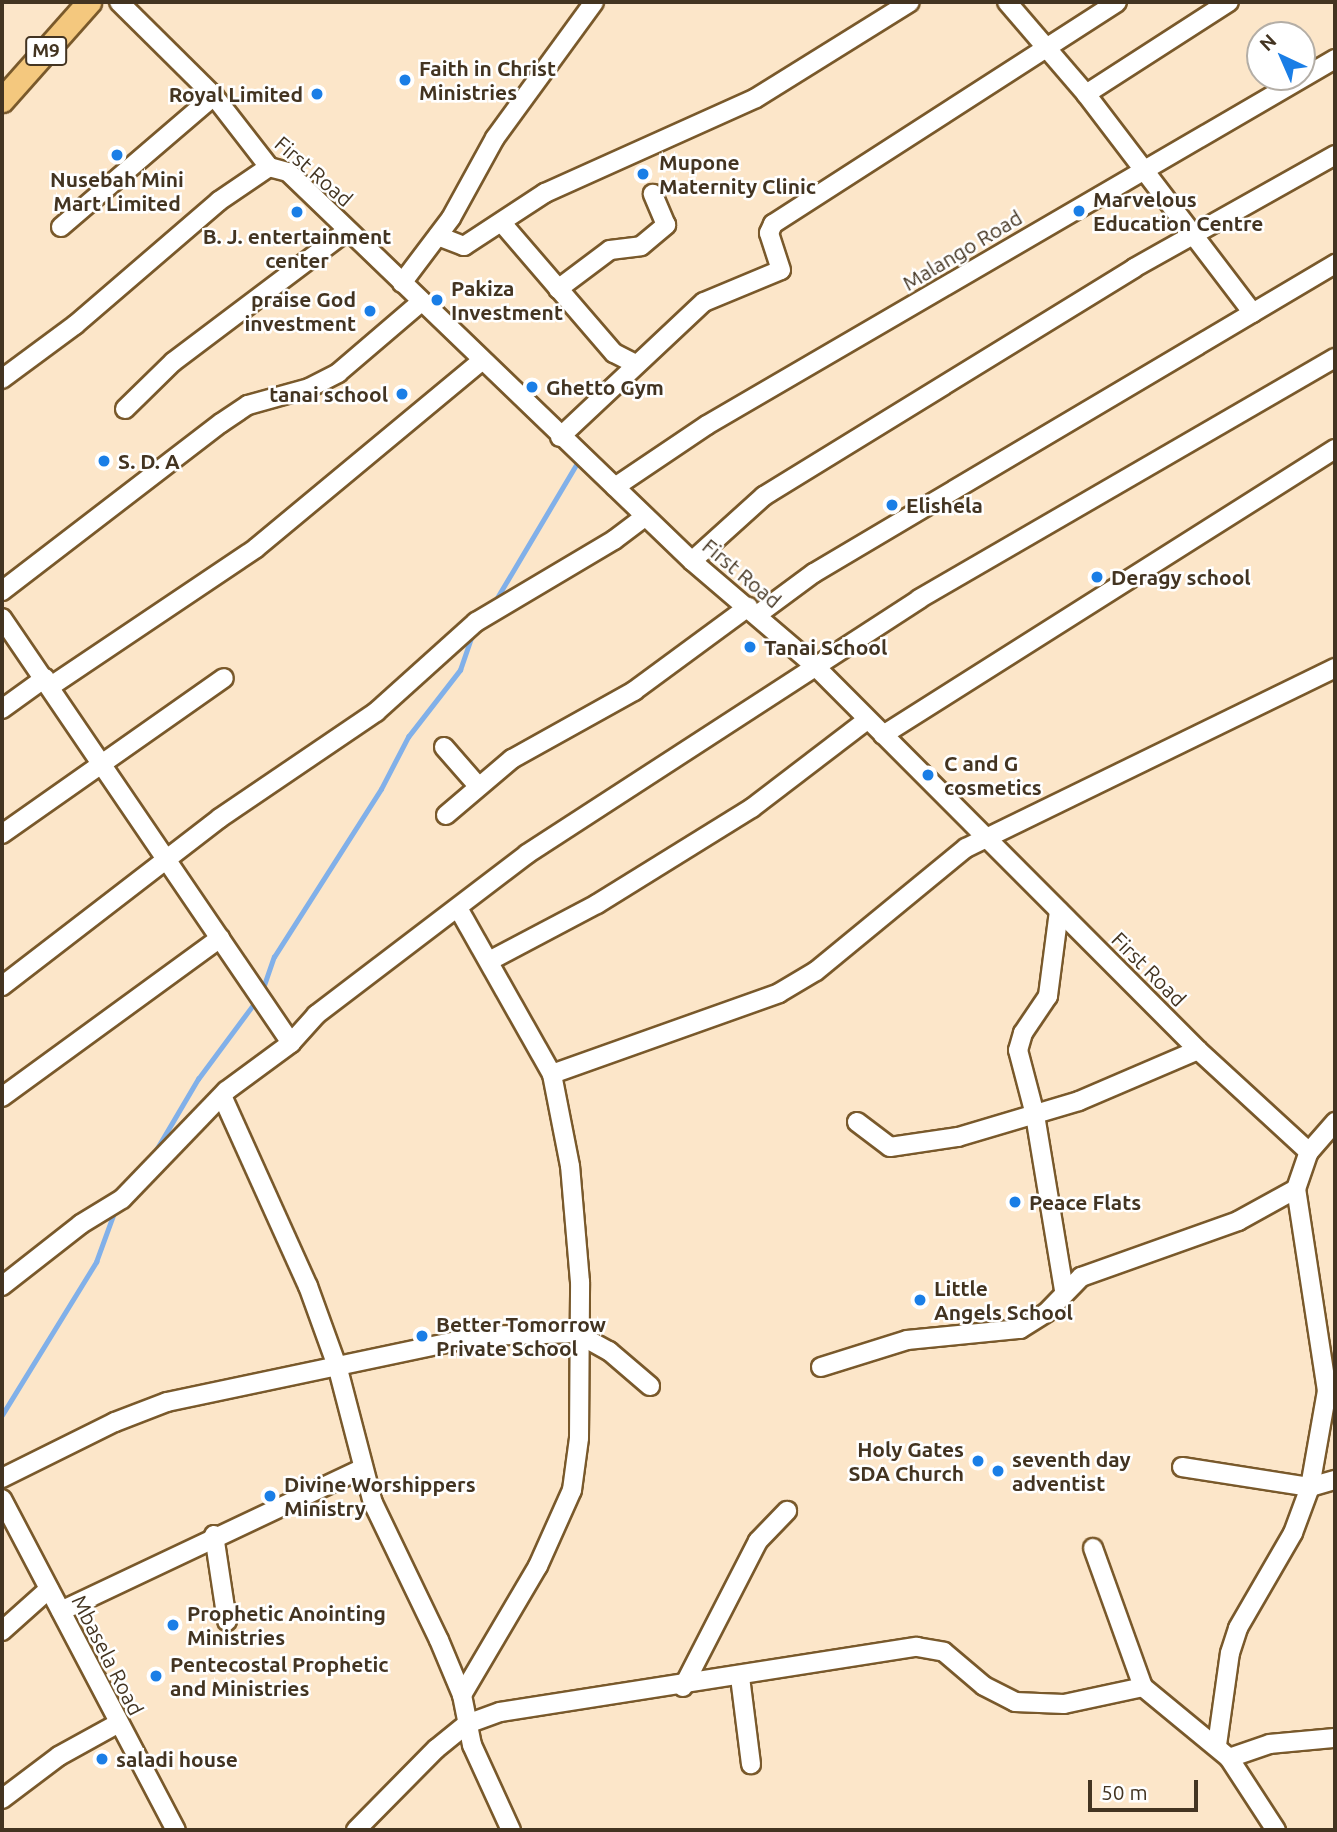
<!DOCTYPE html>
<html>
<head>
<meta charset="utf-8">
<style>
	body { margin:0 }
	#map { position:relative; width:1337px; height:1832px; overflow:hidden; background:#fce6c9; font-family:Ubuntu,sans-serif }
	div>[style] { position:absolute }
	.stream>* { height:4.5px; margin:-2.25px; padding:0 2.25px; transform-origin:2.25px; border-radius:2.25px; background:#81b0e9 }
	.roads { filter:drop-shadow(2px 0 #79592b) drop-shadow(-2px 0 #79592b) drop-shadow(0 2px #79592b) drop-shadow(0 -2px #79592b) }
	.minor>* { height:18px; margin:-9px; padding:0 9px; transform-origin:9px; border-radius:9px; background:#fff }
	.major>* { height:23px; margin:-11.5px; padding:0 11.5px; transform-origin:11.5px; border-radius:11.5px; background:#f4c87e }
	.dots>* { width:19px; height:19px; translate:-50% -50%; box-sizing:border-box; border:4px solid #fff; border-radius:50% }
	span { translate:-50% -50%; white-space:nowrap; text-align:center; line-height:1.15; -webkit-text-stroke:5px #fff; paint-order:stroke }
	.shield-label span { padding:2px 5px; background:#fff; border:2px solid; border-radius:5px; -webkit-text-stroke-width:0 }
	.shield-label { font-size:19px; color:#433421; font-weight:700 }
	.poi-label { font-size:21px; color:#433421; font-weight:700 }
	.left { translate:0 -50%; text-align:left }
	.right { translate:-100% -50%; text-align:right }
	.street-label { font-size:21px; color:#433421 }
	.frame { position:absolute; inset:0; border:4px solid #433421; pointer-events:none }
	.north { position:absolute; left:1246px; top:21px; width:70px; height:70px; box-sizing:border-box; background:#fff; border:2px solid #b4aea6; border-radius:50%; rotate:316deg; font-size:19px; font-weight:700; line-height:28px; text-align:center; color:#433421 }
	.north::after { content:''; display:block; margin:auto; width:24px; height:32px; background:#1a7ee6; clip-path:polygon(50% 0,100% 100%,50% 72%,0 100%) }
	.scale { position:absolute; left:1088px; top:1780px; width:110px; height:32px; box-sizing:border-box; border:4px solid #433421; border-top:0; padding-left:9px; font-size:21px; line-height:24px; white-space:nowrap; color:#433421; -webkit-text-stroke:5px #fff; paint-order:stroke }
</style>
</head>
<body>
<div id="map">
	<div class="stream">
		<div style="left:494px;top:603px;width:166px;rotate:-59.3deg"></div>
		<div style="left:262px;top:991px;width:36px;rotate:-71deg"></div>
		<div style="left:274px;top:957px;width:199px;rotate:-57.5deg"></div>
		<div style="left:381px;top:789px;width:59px;rotate:-62.6deg"></div>
		<div style="left:408px;top:737px;width:85px;rotate:-52.2deg"></div>
		<div style="left:460px;top:670px;width:39px;rotate:-71deg"></div>
		<div style="left:152px;top:1157px;width:91px;rotate:-59.5deg"></div>
		<div style="left:198px;top:1079px;width:97px;rotate:-53.4deg"></div>
		<div style="left:2px;top:1415px;width:180px;rotate:-58.4deg"></div>
		<div style="left:96px;top:1262px;width:55px;rotate:-69.9deg"></div>
	</div>
	<div class="roads">
		<div class="minor">
			<div style="left:119px;top:2px;width:134px;rotate:44.7deg"></div>
			<div style="left:214px;top:96px;width:90px;rotate:52.2deg"></div>
			<div style="left:269px;top:167px;width:20px;rotate:15deg"></div>
			<div style="left:288px;top:172px;width:561px;rotate:43.92deg"></div>
			<div style="left:692px;top:561px;width:163px;rotate:40.5deg"></div>
			<div style="left:816px;top:667px;width:541px;rotate:45.07deg"></div>
			<div style="left:1198px;top:1050px;width:151px;rotate:42.6deg"></div>
			<div style="left:1309px;top:1152px;width:40px;rotate:-49deg"></div>
			<div style="left:1007px;top:2px;width:121px;rotate:49.3deg"></div>
			<div style="left:1086px;top:94px;width:275px;rotate:52.7deg"></div>
			<div style="left:1086px;top:94px;width:170px;rotate:-32.8deg"></div>
			<div style="left:502px;top:223px;width:172px;rotate:49.3deg"></div>
			<div style="left:614px;top:353px;width:22px;rotate:27deg"></div>
			<div style="left:61px;top:227px;width:201px;rotate:-40.6deg"></div>
			<div style="left:438px;top:236px;width:28px;rotate:21deg"></div>
			<div style="left:464px;top:246px;width:97px;rotate:-33.2deg"></div>
			<div style="left:545px;top:193px;width:231px;rotate:-24.2deg"></div>
			<div style="left:756px;top:98px;width:181px;rotate:-31.9deg"></div>
			<div style="left:402px;top:283px;width:81px;rotate:-53deg"></div>
			<div style="left:451px;top:218px;width:91px;rotate:-61.2deg"></div>
			<div style="left:495px;top:138px;width:168px;rotate:-53.9deg"></div>
			<div style="left:558px;top:289px;width:65px;rotate:-36.9deg"></div>
			<div style="left:610px;top:250px;width:31px;rotate:-7deg"></div>
			<div style="left:641px;top:246px;width:33px;rotate:-40deg"></div>
			<div style="left:666px;top:225px;width:34px;rotate:-113deg"></div>
			<div style="left:2px;top:379px;width:91px;rotate:-36.5deg"></div>
			<div style="left:75px;top:325px;width:190px;rotate:-40.7deg"></div>
			<div style="left:219px;top:201px;width:60px;rotate:-34.2deg"></div>
			<div style="left:125px;top:409px;width:67px;rotate:-44.4deg"></div>
			<div style="left:173px;top:362px;width:218px;rotate:-37deg"></div>
			<div style="left:560px;top:437px;width:197px;rotate:-43.2deg"></div>
			<div style="left:704px;top:302px;width:83px;rotate:-22.6deg"></div>
			<div style="left:781px;top:270px;width:39px;rotate:-108deg"></div>
			<div style="left:769px;top:233px;width:10px;rotate:-66deg"></div>
			<div style="left:773px;top:224px;width:409px;rotate:-32.8deg"></div>
			<div style="left:615px;top:487px;width:111px;rotate:-34deg"></div>
			<div style="left:707px;top:425px;width:727px;rotate:-30.23deg"></div>
			<div style="left:692px;top:561px;width:97px;rotate:-42.1deg"></div>
			<div style="left:764px;top:496px;width:435px;rotate:-31.6deg"></div>
			<div style="left:1134px;top:268px;width:231px;rotate:-29.3deg"></div>
			<div style="left:2px;top:591px;width:276px;rotate:-37.5deg"></div>
			<div style="left:221px;top:423px;width:32px;rotate:-34deg"></div>
			<div style="left:248px;top:405px;width:63px;rotate:-15.6deg"></div>
			<div style="left:309px;top:388px;width:33px;rotate:-27deg"></div>
			<div style="left:338px;top:373px;width:109px;rotate:-40.5deg"></div>
			<div style="left:757px;top:615px;width:71px;rotate:-36.4deg"></div>
			<div style="left:814px;top:573px;width:606px;rotate:-30.67deg"></div>
			<div style="left:2px;top:618px;width:514px;rotate:55.78deg"></div>
			<div style="left:51px;top:686px;width:247px;rotate:-33.9deg"></div>
			<div style="left:256px;top:548px;width:293px;rotate:-39.7deg"></div>
			<div style="left:2px;top:709px;width:53px;rotate:-35.8deg"></div>
			<div style="left:883px;top:735px;width:535px;rotate:-32.32deg"></div>
			<div style="left:444px;top:747px;width:52px;rotate:48.9deg"></div>
			<div style="left:446px;top:815px;width:87px;rotate:-40.3deg"></div>
			<div style="left:512px;top:759px;width:140px;rotate:-29.1deg"></div>
			<div style="left:634px;top:691px;width:142px;rotate:-36.4deg"></div>
			<div style="left:2px;top:834px;width:271px;rotate:-35.1deg"></div>
			<div style="left:458px;top:908px;width:191px;rotate:60.5deg"></div>
			<div style="left:552px;top:1074px;width:241px;rotate:-19.6deg"></div>
			<div style="left:779px;top:993px;width:43px;rotate:-30.7deg"></div>
			<div style="left:816px;top:971px;width:194px;rotate:-39.4deg"></div>
			<div style="left:966px;top:848px;width:411px;rotate:-26deg"></div>
			<div style="left:1059px;top:911px;width:86px;rotate:97.4deg"></div>
			<div style="left:1048px;top:996px;width:45px;rotate:124deg"></div>
			<div style="left:1023px;top:1033px;width:18px;rotate:106deg"></div>
			<div style="left:1018px;top:1050px;width:67px;rotate:75.3deg"></div>
			<div style="left:1035px;top:1115px;width:177px;rotate:80.6deg"></div>
			<div style="left:489px;top:961px;width:122px;rotate:-27.8deg"></div>
			<div style="left:597px;top:904px;width:182px;rotate:-31.8deg"></div>
			<div style="left:752px;top:808px;width:145px;rotate:-37.4deg"></div>
			<div style="left:2px;top:986px;width:275px;rotate:-37.6deg"></div>
			<div style="left:220px;top:818px;width:189px;rotate:-34.2deg"></div>
			<div style="left:376px;top:712px;width:135px;rotate:-42deg"></div>
			<div style="left:476px;top:622px;width:161px;rotate:-30.7deg"></div>
			<div style="left:614px;top:540px;width:39px;rotate:-37deg"></div>
			<div style="left:2px;top:1097px;width:270px;rotate:-36.1deg"></div>
			<div style="left:223px;top:1098px;width:206px;rotate:65.7deg"></div>
			<div style="left:308px;top:1286px;width:88px;rotate:70.1deg"></div>
			<div style="left:338px;top:1369px;width:138px;rotate:75.4deg"></div>
			<div style="left:373px;top:1503px;width:152px;rotate:64.3deg"></div>
			<div style="left:439px;top:1640px;width:60px;rotate:67.3deg"></div>
			<div style="left:462px;top:1695px;width:51px;rotate:78.7deg"></div>
			<div style="left:472px;top:1745px;width:94px;rotate:65.4deg"></div>
			<div style="left:857px;top:1122px;width:41px;rotate:37.1deg"></div>
			<div style="left:890px;top:1147px;width:69px;rotate:-8.4deg"></div>
			<div style="left:958px;top:1137px;width:126px;rotate:-16.6deg"></div>
			<div style="left:1079px;top:1101px;width:129px;rotate:-23.2deg"></div>
			<div style="left:2px;top:1286px;width:100px;rotate:-38.1deg"></div>
			<div style="left:81px;top:1224px;width:48px;rotate:-31.4deg"></div>
			<div style="left:122px;top:1199px;width:150px;rotate:-46.1deg"></div>
			<div style="left:226px;top:1091px;width:81px;rotate:-36.4deg"></div>
			<div style="left:291px;top:1043px;width:38px;rotate:-48deg"></div>
			<div style="left:316px;top:1015px;width:265px;rotate:-37.3deg"></div>
			<div style="left:527px;top:854px;width:468px;rotate:-33deg"></div>
			<div style="left:919px;top:599px;width:481px;rotate:-30.1deg"></div>
			<div style="left:821px;top:1367px;width:90px;rotate:-17.4deg"></div>
			<div style="left:907px;top:1340px;width:114px;rotate:-5.6deg"></div>
			<div style="left:1020px;top:1329px;width:32px;rotate:-32deg"></div>
			<div style="left:1047px;top:1312px;width:49px;rotate:-45.8deg"></div>
			<div style="left:1081px;top:1277px;width:167px;rotate:-19.6deg"></div>
			<div style="left:1238px;top:1221px;width:66px;rotate:-28.9deg"></div>
			<div style="left:1182px;top:1467px;width:130px;rotate:8.9deg"></div>
			<div style="left:1310px;top:1487px;width:26px;rotate:-16deg"></div>
			<div style="left:2px;top:1478px;width:126px;rotate:-26.4deg"></div>
			<div style="left:115px;top:1422px;width:56px;rotate:-21deg"></div>
			<div style="left:167px;top:1402px;width:321px;rotate:-11.9deg"></div>
			<div style="left:481px;top:1336px;width:95px;rotate:-1.8deg"></div>
			<div style="left:576px;top:1333px;width:38px;rotate:29deg"></div>
			<div style="left:609px;top:1351px;width:54px;rotate:40.5deg"></div>
			<div style="left:2px;top:1499px;width:374px;rotate:62.3deg"></div>
			<div style="left:214px;top:1535px;width:87px;rotate:81.4deg"></div>
			<div style="left:1093px;top:1548px;width:148px;rotate:70.2deg"></div>
			<div style="left:1143px;top:1687px;width:112px;rotate:39.5deg"></div>
			<div style="left:1229px;top:1758px;width:86px;rotate:56.9deg"></div>
			<div style="left:61px;top:1611px;width:333px;rotate:-25.3deg"></div>
			<div style="left:2px;top:1631px;width:63px;rotate:-41.8deg"></div>
			<div style="left:740px;top:1677px;width:88px;rotate:82.8deg"></div>
			<div style="left:683px;top:1687px;width:164px;rotate:-62.8deg"></div>
			<div style="left:758px;top:1541px;width:42px;rotate:-46deg"></div>
			<div style="left:462px;top:1695px;width:150px;rotate:-59.5deg"></div>
			<div style="left:538px;top:1566px;width:83px;rotate:-65.9deg"></div>
			<div style="left:572px;top:1490px;width:52px;rotate:-82.3deg"></div>
			<div style="left:579px;top:1438px;width:156px;rotate:-89.6deg"></div>
			<div style="left:580px;top:1282px;width:116px;rotate:-94.9deg"></div>
			<div style="left:570px;top:1166px;width:94px;rotate:-101.1deg"></div>
			<div style="left:1217px;top:1745px;width:93px;rotate:-82deg"></div>
			<div style="left:1230px;top:1653px;width:26px;rotate:-72deg"></div>
			<div style="left:1238px;top:1628px;width:110px;rotate:-59.9deg"></div>
			<div style="left:1293px;top:1533px;width:49px;rotate:-69.7deg"></div>
			<div style="left:1310px;top:1487px;width:97px;rotate:-80deg"></div>
			<div style="left:1327px;top:1391px;width:204px;rotate:-98.7deg"></div>
			<div style="left:1296px;top:1189px;width:39px;rotate:-71deg"></div>
			<div style="left:1229px;top:1758px;width:43px;rotate:-18.9deg"></div>
			<div style="left:1270px;top:1744px;width:65px;rotate:-5.3deg"></div>
			<div style="left:2px;top:1799px;width:71px;rotate:-37deg"></div>
			<div style="left:59px;top:1756px;width:66px;rotate:-28.9deg"></div>
			<div style="left:356px;top:1830px;width:114px;rotate:-45.4deg"></div>
			<div style="left:436px;top:1749px;width:40px;rotate:-39deg"></div>
			<div style="left:467px;top:1724px;width:35px;rotate:-20deg"></div>
			<div style="left:500px;top:1712px;width:422px;rotate:-8.9deg"></div>
			<div style="left:917px;top:1647px;width:27px;rotate:10deg"></div>
			<div style="left:944px;top:1652px;width:52px;rotate:40.4deg"></div>
			<div style="left:984px;top:1686px;width:35px;rotate:27deg"></div>
			<div style="left:1015px;top:1702px;width:49px;rotate:2.3deg"></div>
			<div style="left:1064px;top:1704px;width:81px;rotate:-12.1deg"></div>
		</div>
		<div class="major">
			<div style="left:2px;top:100px;width:131px;rotate:-48.4deg"></div>
		</div>
	</div>
	<div class="dots">
		<div style="left:405px;top:80px;background:#1a7ee6"></div>
		<div style="left:317px;top:94px;background:#1a7ee6"></div>
		<div style="left:117px;top:155px;background:#1a7ee6"></div>
		<div style="left:643px;top:174px;background:#1a7ee6"></div>
		<div style="left:1079px;top:211px;background:#1a7ee6"></div>
		<div style="left:297px;top:212px;background:#1a7ee6"></div>
		<div style="left:437px;top:300px;background:#1a7ee6"></div>
		<div style="left:370px;top:311px;background:#1a7ee6"></div>
		<div style="left:532px;top:387px;background:#1a7ee6"></div>
		<div style="left:402px;top:394px;background:#1a7ee6"></div>
		<div style="left:104px;top:461px;background:#1a7ee6"></div>
		<div style="left:892px;top:505px;background:#1a7ee6"></div>
		<div style="left:1097px;top:577px;background:#1a7ee6"></div>
		<div style="left:750px;top:647px;background:#1a7ee6"></div>
		<div style="left:928px;top:775px;background:#1a7ee6"></div>
		<div style="left:1015px;top:1202px;background:#1a7ee6"></div>
		<div style="left:920px;top:1300px;background:#1a7ee6"></div>
		<div style="left:422px;top:1336px;background:#1a7ee6"></div>
		<div style="left:978px;top:1461px;background:#1a7ee6"></div>
		<div style="left:998px;top:1471px;background:#1a7ee6"></div>
		<div style="left:270px;top:1496px;background:#1a7ee6"></div>
		<div style="left:173px;top:1625px;background:#1a7ee6"></div>
		<div style="left:156px;top:1676px;background:#1a7ee6"></div>
		<div style="left:102px;top:1759px;background:#1a7ee6"></div>
	</div>
	<div class="shield-label">
		<span style="left:46px;top:51px">M9</span>
	</div>
	<div class="poi-label">
		<span class="left" style="left:419px;top:80px">Faith in Christ<br>Ministries</span>
		<span class="right" style="left:303px;top:94px">Royal Limited</span>
		<span class="left" style="left:659px;top:174px">Mupone<br>Maternity Clinic</span>
		<span style="left:117px;top:191px">Nusebah Mini<br>Mart Limited</span>
		<span class="left" style="left:1093px;top:211px">Marvelous<br>Education Centre</span>
		<span style="left:297px;top:248px">B. J. entertainment<br>center</span>
		<span class="left" style="left:451px;top:300px">Pakiza<br>Investment</span>
		<span class="right" style="left:356px;top:311px">praise God<br>investment</span>
		<span class="left" style="left:546px;top:387px">Ghetto Gym</span>
		<span class="right" style="left:388px;top:394px">tanai school</span>
		<span class="left" style="left:118px;top:461px">S. D. A</span>
		<span class="left" style="left:906px;top:505px">Elishela</span>
		<span class="left" style="left:1111px;top:577px">Deragy school</span>
		<span class="left" style="left:764px;top:647px">Tanai School</span>
		<span class="left" style="left:944px;top:775px">C and G<br>cosmetics</span>
		<span class="left" style="left:1029px;top:1202px">Peace Flats</span>
		<span class="left" style="left:934px;top:1300px">Little<br>Angels School</span>
		<span class="left" style="left:436px;top:1336px">Better Tomorrow<br>Private School</span>
		<span class="right" style="left:964px;top:1461px">Holy Gates<br>SDA Church</span>
		<span class="left" style="left:1012px;top:1471px">seventh day<br>adventist</span>
		<span class="left" style="left:284px;top:1496px">Divine Worshippers<br>Ministry</span>
		<span class="left" style="left:187px;top:1625px">Prophetic Anointing<br>Ministries</span>
		<span class="left" style="left:170px;top:1676px">Pentecostal Prophetic<br>and Ministries</span>
		<span class="left" style="left:116px;top:1759px">saladi house</span>
	</div>
	<div class="street-label">
		<span style="left:314px;top:171px;rotate:41deg">First Road</span>
		<span style="left:962px;top:250px;rotate:-31deg">Malango Road</span>
		<span style="left:742px;top:573px;rotate:40deg">First Road</span>
		<span style="left:1149px;top:969px;rotate:45deg">First Road</span>
		<span style="left:108px;top:1655px;rotate:63deg">Mbasela Road</span>
	</div>
	<div class="frame"></div>
	<div class="north">N</div>
	<div class="scale">50 m</div>
</div>
</body>
</html>
